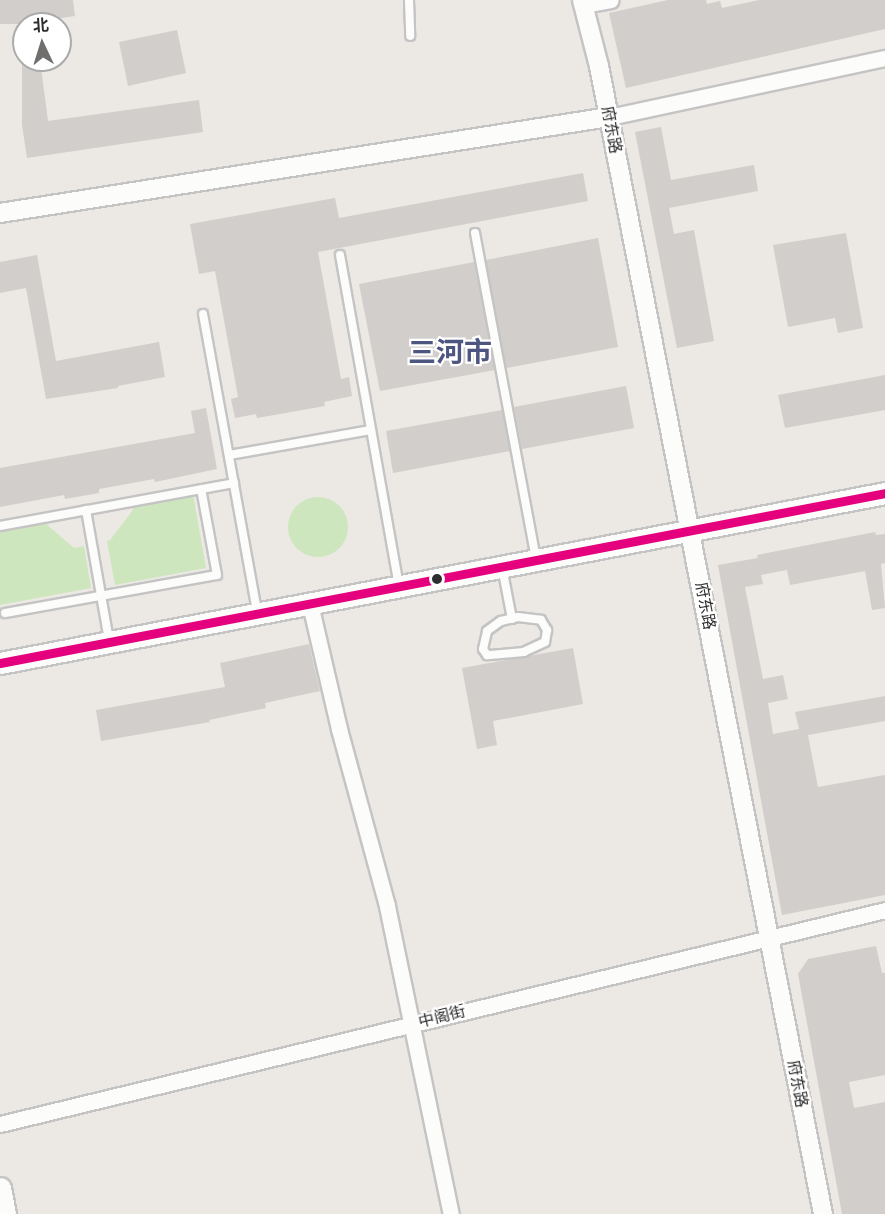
<!DOCTYPE html>
<html>
<head>
<meta charset="utf-8">
<style>
	body { margin:0 }
	#map { position:relative; width:885px; height:1214px; overflow:hidden; background:#ece8e4; font-family:"Nunito Sans","Noto Sans SC",sans-serif }
	div>[style] { position:absolute }
	.green>* { inset:0; background:#cee6be }
	.round { border-radius:50% }
	.building>* { inset:0; background:#d1cecb }
	.roads { filter:drop-shadow(2px 0 #c5c4c5) drop-shadow(-2px 0 #c5c4c5) drop-shadow(0 2px #c5c4c5) drop-shadow(0 -2px #c5c4c5) }
	.service>* { height:8px; margin:-4px; padding:0 4px; transform-origin:4px; border-radius:4px; background:#fcfcfb }
	.minor>* { height:15px; margin:-7.5px; padding:0 7.5px; transform-origin:7.5px; border-radius:7.5px; background:#fcfcfb }
	.tertiary>* { height:18px; margin:-9px; padding:0 9px; transform-origin:9px; border-radius:9px; background:#fcfcfb }
	.secondary>* { height:21px; margin:-10.5px; padding:0 10.5px; transform-origin:10.5px; border-radius:10.5px; background:#fcfcfb }
	.bus-1>* { height:9px; margin:-4.5px; padding:0 4.5px; transform-origin:4.5px; border-radius:4.5px; background:#e5007d }
	.dots>* { width:16px; height:16px; translate:-50% -50%; box-sizing:border-box; border:3px solid #fff; border-radius:50% }
	span { translate:-50% -50%; white-space:nowrap; text-align:center; line-height:1.15; -webkit-text-stroke:4.5px #fff; paint-order:stroke }
	.street-label { font-size:16px; color:#2e2e2e }
	.town-label { font-size:28px; color:#4d5680; font-weight:700 }
	.north { position:absolute; left:12px; top:12px; width:60px; height:60px; box-sizing:border-box; background:#fff; border:2px solid #ababab; border-radius:50%; rotate:356deg; font-size:16px; font-weight:700; line-height:24px; text-align:center; color:#2e2e2e }
	.north::after { content:''; display:block; margin:auto; width:21px; height:27px; background:#706f6e; clip-path:polygon(50% 0,100% 100%,50% 72%,0 100%) }
</style>
</head>
<body>
<div id="map">
	<div class="green">
		<div style="clip-path:polygon(193px 494px,206px 568px,115px 585px,107px 541px,110px 540px,133px 510px,132px 505px)"></div>
		<div class="round" style="left:288px;top:497px;width:60px;height:60px"></div>
		<div style="clip-path:polygon(45px 523px,74px 548px,84px 546px,91px 588px,0 605px,0 531px)"></div>
	</div>
	<div class="building">
		<div style="clip-path:polygon(0 0,73px 0,75px 16px,34px 22px,35px 24px,0 24px)"></div>
		<div style="clip-path:polygon(668px 0,706px 0,707px 4px,720px 1px,722px 8px,759px 0,885px 0,885px 29px,626px 88px,609px 13px)"></div>
		<div style="clip-path:polygon(177px 30px,186px 73px,128px 86px,119px 42px)"></div>
		<div style="clip-path:polygon(22px 60px,40px 60px,48px 121px,199px 100px,203px 132px,27px 158px,22px 125px)"></div>
		<div style="clip-path:polygon(661px 127px,671px 180px,754px 165px,758px 191px,669px 208px,674px 234px,694px 230px,714px 341px,677px 348px,635px 132px)"></div>
		<div style="clip-path:polygon(583px 173px,588px 201px,318px 252px,341px 379px,349px 377px,352px 396px,324px 402px,325px 406px,257px 418px,256px 414px,235px 418px,231px 399px,238px 397px,215px 271px,199px 274px,190px 224px,335px 198px,339px 218px)"></div>
		<div style="clip-path:polygon(846px 233px,863px 328px,838px 333px,835px 318px,788px 327px,773px 245px)"></div>
		<div style="clip-path:polygon(598px 238px,618px 347px,506px 368px,486px 260px)"></div>
		<div style="clip-path:polygon(37px 255px,56px 361px,159px 342px,165px 377px,118px 386px,118px 388px,46px 399px,26px 288px,0 293px,0 262px)"></div>
		<div style="clip-path:polygon(474px 262px,495px 370px,380px 391px,359px 284px)"></div>
		<div style="clip-path:polygon(885px 375px,885px 410px,785px 428px,778px 395px)"></div>
		<div style="clip-path:polygon(626px 386px,634px 428px,522px 449px,514px 407px)"></div>
		<div style="clip-path:polygon(206px 408px,217px 469px,155px 482px,154px 479px,99px 489px,99px 493px,65px 499px,64px 495px,0 507px,0 468px,195px 433px,191px 411px)"></div>
		<div style="clip-path:polygon(502px 410px,510px 451px,393px 473px,386px 431px)"></div>
		<div style="clip-path:polygon(875px 532px,876px 535px,885px 534px,885px 563px,881px 564px,885px 608px,872px 610px,865px 571px,790px 585px,787px 570px,761px 575px,763px 584px,745px 587px,763px 679px,783px 675px,788px 699px,768px 703px,773px 734px,799px 729px,795px 712px,885px 696px,885px 721px,808px 735px,818px 787px,885px 775px,885px 895px,782px 915px,718px 565px,758px 558px,757px 555px)"></div>
		<div style="clip-path:polygon(309px 644px,320px 691px,265px 703px,266px 708px,209px 720px,210px 722px,101px 741px,96px 710px,225px 687px,220px 663px)"></div>
		<div style="clip-path:polygon(573px 648px,583px 704px,493px 721px,497px 745px,477px 749px,462px 668px)"></div>
		<div style="clip-path:polygon(876px 946px,882px 973px,885px 973px,885px 1075px,849px 1082px,854px 1108px,885px 1102px,885px 1214px,842px 1214px,798px 974px,808px 959px)"></div>
	</div>
	<div class="roads">
		<div class="service">
			<div style="left:409px;top:0;width:36px;rotate:88deg"></div>
			<div style="left:475px;top:233px;width:331px;rotate:79.4deg"></div>
			<div style="left:340px;top:255px;width:335px;rotate:79.9deg"></div>
			<div style="left:203px;top:314px;width:302px;rotate:79.7deg"></div>
			<div style="left:229px;top:455px;width:144px;rotate:-10deg"></div>
			<div style="left:86px;top:510px;width:133px;rotate:80deg"></div>
			<div style="left:0;top:526px;width:238px;rotate:-10.4deg"></div>
			<div style="left:502px;top:567px;width:53px;rotate:79.1deg"></div>
			<div style="left:5px;top:613px;width:215px;rotate:-10.2deg"></div>
			<div style="left:217px;top:575px;width:87px;rotate:-100.5deg"></div>
			<div style="left:518px;top:617px;width:23px;rotate:7deg"></div>
			<div style="left:541px;top:620px;width:12px;rotate:59deg"></div>
			<div style="left:547px;top:630px;width:12px;rotate:99deg"></div>
			<div style="left:545px;top:642px;width:23px;rotate:155deg"></div>
			<div style="left:524px;top:652px;width:37px;rotate:175deg"></div>
			<div style="left:487px;top:655px;width:7px;rotate:-124deg"></div>
			<div style="left:483px;top:649px;width:18px;rotate:-77deg"></div>
			<div style="left:487px;top:631px;width:17px;rotate:-36deg"></div>
			<div style="left:501px;top:621px;width:17px;rotate:-13deg"></div>
		</div>
		<div class="minor">
			<div style="left:583px;top:5px;width:28px;rotate:-10deg"></div>
			<div style="left:609px;top:117px;width:282px;rotate:-12.1deg"></div>
			<div style="left:310px;top:604px;width:128px;rotate:76.9deg"></div>
			<div style="left:339px;top:729px;width:183px;rotate:74.8deg"></div>
			<div style="left:387px;top:906px;width:315px;rotate:78.3deg"></div>
			<div style="left:0;top:1124px;width:911px;rotate:-13.59deg"></div>
		</div>
		<div class="tertiary">
			<div style="left:582px;top:0;width:68px;rotate:75.6deg"></div>
			<div style="left:599px;top:66px;width:1170px;rotate:78.96deg"></div>
			<div style="left:0;top:213px;width:617px;rotate:-8.96deg"></div>
		</div>
		<div class="secondary">
			<div style="left:0;top:663px;width:901px;rotate:-10.87deg"></div>
			<div style="left:0;top:1188px;width:26px;rotate:79deg"></div>
		</div>
	</div>
	<div class="bus-1">
		<div style="left:0;top:663px;width:901px;rotate:-10.87deg"></div>
	</div>
	<div class="dots">
		<div style="left:437px;top:579px;background:#2e2e2e"></div>
	</div>
	<div class="street-label">
		<span style="left:611px;top:130px;rotate:79deg">府东路</span>
		<span style="left:705px;top:606px;rotate:79deg">府东路</span>
		<span style="left:442px;top:1017px;rotate:-14deg">中阁街</span>
		<span style="left:797px;top:1084px;rotate:79deg">府东路</span>
	</div>
	<div class="town-label">
		<span style="left:450px;top:353px">三河市</span>
	</div>
	<div class="north">北</div>
</div>
</body>
</html>
